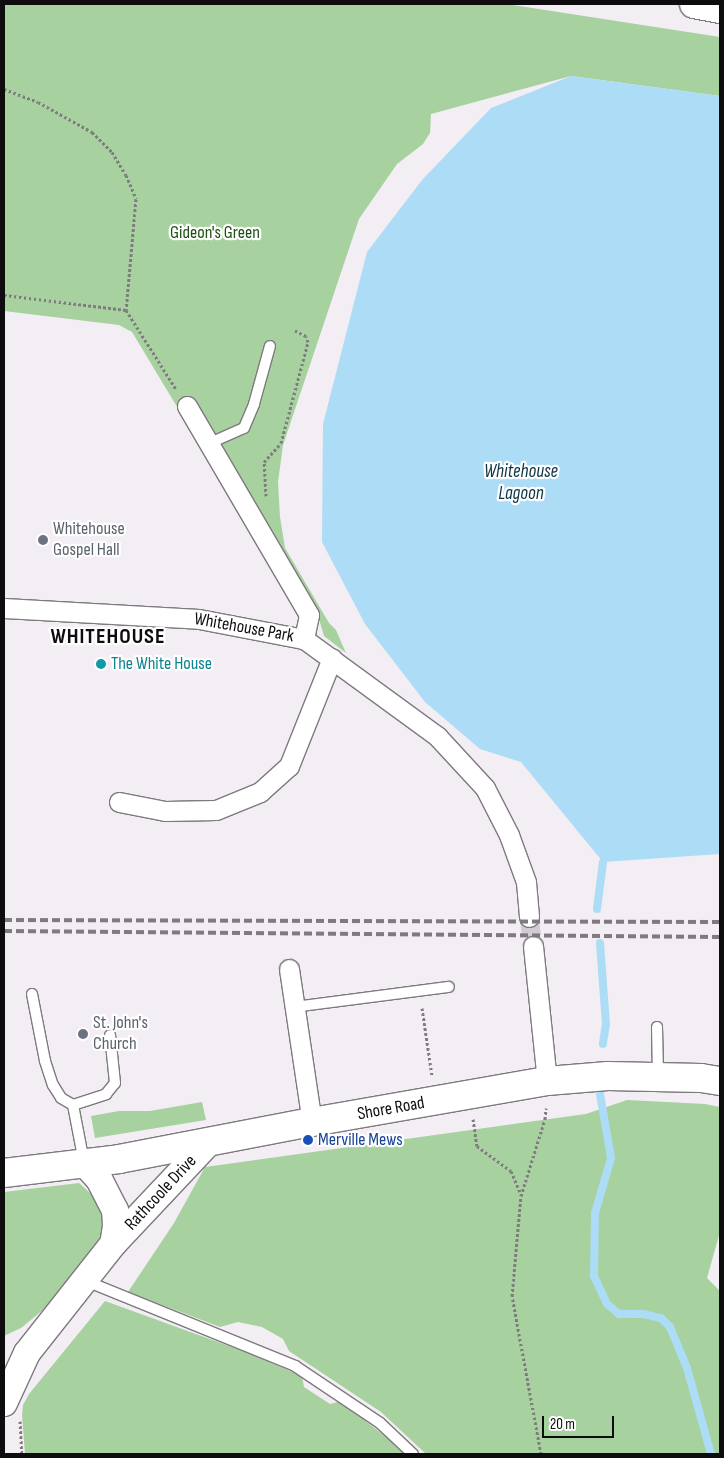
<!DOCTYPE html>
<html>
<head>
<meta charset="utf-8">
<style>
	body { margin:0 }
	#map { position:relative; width:724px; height:1458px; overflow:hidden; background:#f3edf4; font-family:"Sofia Sans Condensed",sans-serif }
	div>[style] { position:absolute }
	.green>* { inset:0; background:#a7d19f }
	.water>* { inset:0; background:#addcf7 }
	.stream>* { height:8px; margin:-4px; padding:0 4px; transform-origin:4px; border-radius:4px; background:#addcf7 }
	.street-tunnel>* { height:19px; margin-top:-9.5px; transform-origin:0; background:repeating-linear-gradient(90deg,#d1cbd2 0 19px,transparent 0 28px) }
	.path>* { height:3px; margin-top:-1.5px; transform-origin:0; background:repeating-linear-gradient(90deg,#7f7c80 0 2.5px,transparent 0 5px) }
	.roads { filter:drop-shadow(1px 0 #7e797f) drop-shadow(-1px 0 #7e797f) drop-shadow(0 1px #7e797f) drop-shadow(0 -1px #7e797f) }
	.lane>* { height:10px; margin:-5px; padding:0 5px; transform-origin:5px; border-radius:5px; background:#fff }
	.street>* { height:19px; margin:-9.5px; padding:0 9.5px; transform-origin:9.5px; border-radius:9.5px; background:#fff }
	.secondary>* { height:26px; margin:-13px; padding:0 13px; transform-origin:13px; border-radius:13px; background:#fff }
	.primary>* { height:28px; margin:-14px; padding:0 14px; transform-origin:14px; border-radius:14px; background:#fff }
	.highway>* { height:28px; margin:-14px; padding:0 14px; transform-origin:14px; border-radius:14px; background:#fff }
	.rail>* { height:4px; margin-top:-2px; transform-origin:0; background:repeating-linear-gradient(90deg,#7e7a7f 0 8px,transparent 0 12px) }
	.dots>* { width:14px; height:14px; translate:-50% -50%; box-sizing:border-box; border:2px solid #fff; border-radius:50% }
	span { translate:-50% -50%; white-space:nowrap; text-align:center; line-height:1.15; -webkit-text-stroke:4.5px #fff; paint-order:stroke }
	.park-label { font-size:18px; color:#1d5013 }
	.worship-label { font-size:18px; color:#5b616d }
	.left { translate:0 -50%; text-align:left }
	.street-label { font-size:18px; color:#0e0c0e }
	.culture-label { font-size:18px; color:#0d838f }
	.transit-label { font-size:18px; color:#164399 }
	.water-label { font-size:19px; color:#0c3244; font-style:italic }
	.district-label { font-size:22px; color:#0e0c0e; font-weight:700; letter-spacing:1px }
	.frame { position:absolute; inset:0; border:5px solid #0e0c0e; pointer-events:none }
	.scale { position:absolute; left:542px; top:1416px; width:72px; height:22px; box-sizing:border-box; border:2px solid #0e0c0e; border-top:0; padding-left:6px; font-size:15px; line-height:18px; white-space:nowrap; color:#0e0c0e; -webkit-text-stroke:4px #fff; paint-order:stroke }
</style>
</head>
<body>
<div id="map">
	<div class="green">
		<div style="clip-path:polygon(4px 4px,507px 4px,720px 37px,720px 96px,571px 76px,431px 114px,430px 133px,423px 144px,397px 164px,359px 219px,283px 445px,278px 482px,280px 517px,285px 548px,329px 623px,336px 630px,346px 653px,324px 636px,317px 612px,259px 543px,132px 332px,119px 325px,4px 311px)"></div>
		<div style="clip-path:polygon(627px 1100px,705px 1104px,720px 1107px,720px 1232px,707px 1278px,720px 1291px,720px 1454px,426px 1454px,381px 1412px,289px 1351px,283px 1339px,262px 1327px,238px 1322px,220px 1327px,128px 1292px,174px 1223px,205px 1167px,586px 1114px)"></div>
		<div style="clip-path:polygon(202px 1102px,206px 1120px,95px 1138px,91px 1116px,119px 1111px,150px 1111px)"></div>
		<div style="clip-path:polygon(79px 1183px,99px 1201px,106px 1214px,103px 1237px,49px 1305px,21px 1328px,4px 1336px,4px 1192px)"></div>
		<div style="clip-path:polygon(105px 1301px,240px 1350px,302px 1376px,304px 1387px,330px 1404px,338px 1402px,354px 1412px,408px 1454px,25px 1454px,22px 1415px,23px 1405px,29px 1394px)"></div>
	</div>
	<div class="water">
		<div style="clip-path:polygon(571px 76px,720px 96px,720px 854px,603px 862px,521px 762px,480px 749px,425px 702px,365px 624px,322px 542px,323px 424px,367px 252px,422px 180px,491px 108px)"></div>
	</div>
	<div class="stream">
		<div style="left:597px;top:909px;width:47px;rotate:-82.7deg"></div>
		<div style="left:600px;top:943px;width:81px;rotate:85.8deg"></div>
		<div style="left:606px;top:1024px;width:20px;rotate:99deg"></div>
		<div style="left:600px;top:1094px;width:65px;rotate:80.2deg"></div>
		<div style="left:611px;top:1158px;width:57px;rotate:106.2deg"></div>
		<div style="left:595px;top:1213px;width:63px;rotate:90.9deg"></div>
		<div style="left:594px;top:1276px;width:31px;rotate:65deg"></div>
		<div style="left:607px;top:1304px;width:16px;rotate:40deg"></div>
		<div style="left:619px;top:1314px;width:24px"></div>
		<div style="left:643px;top:1314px;width:18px;rotate:13deg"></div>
		<div style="left:661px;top:1318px;width:13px;rotate:45deg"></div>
		<div style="left:670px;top:1327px;width:44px;rotate:67.5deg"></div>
		<div style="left:687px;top:1368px;width:89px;rotate:74.4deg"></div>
	</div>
	<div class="street-tunnel">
		<div style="left:529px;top:917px;width:29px;rotate:82deg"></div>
	</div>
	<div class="path">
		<div style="left:4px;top:89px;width:36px;rotate:21deg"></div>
		<div style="left:38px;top:102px;width:62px;rotate:29.1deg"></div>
		<div style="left:92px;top:132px;width:28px;rotate:45deg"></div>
		<div style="left:112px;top:152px;width:27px;rotate:59deg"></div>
		<div style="left:126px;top:175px;width:26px;rotate:67deg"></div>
		<div style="left:136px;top:199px;width:111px;rotate:95.1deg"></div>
		<div style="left:4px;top:295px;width:123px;rotate:7deg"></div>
		<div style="left:126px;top:310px;width:93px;rotate:57.7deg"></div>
		<div style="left:266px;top:496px;width:34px;rotate:-93deg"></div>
		<div style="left:264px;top:462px;width:25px;rotate:-48deg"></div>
		<div style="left:281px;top:443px;width:105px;rotate:-75deg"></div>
		<div style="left:308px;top:342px;width:6px;rotate:-108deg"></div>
		<div style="left:306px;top:336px;width:13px;rotate:-153deg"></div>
		<div style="left:422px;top:1008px;width:69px;rotate:81.6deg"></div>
		<div style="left:473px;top:1119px;width:27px;rotate:82deg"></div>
		<div style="left:477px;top:1146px;width:42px;rotate:36.3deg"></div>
		<div style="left:511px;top:1171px;width:26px;rotate:67deg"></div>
		<div style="left:20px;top:1421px;width:33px;rotate:87deg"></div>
		<div style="left:541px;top:1454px;width:161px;rotate:-100.4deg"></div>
		<div style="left:512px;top:1296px;width:100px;rotate:-84.9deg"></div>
		<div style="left:521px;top:1196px;width:81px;rotate:-72.7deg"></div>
		<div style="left:545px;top:1119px;width:11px;rotate:-85deg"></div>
	</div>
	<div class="roads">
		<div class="lane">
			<div style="left:210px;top:443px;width:37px;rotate:-24deg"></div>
			<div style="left:244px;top:428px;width:26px;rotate:-67deg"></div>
			<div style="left:254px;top:404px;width:60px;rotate:-74.6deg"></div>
			<div style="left:32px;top:994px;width:68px;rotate:79deg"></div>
			<div style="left:45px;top:1061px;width:25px;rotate:72deg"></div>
			<div style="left:53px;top:1085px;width:15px;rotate:58deg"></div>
			<div style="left:61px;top:1098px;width:14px;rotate:30deg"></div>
			<div style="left:73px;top:1105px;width:58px;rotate:79.1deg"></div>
			<div style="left:294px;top:1007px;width:156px;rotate:-7.4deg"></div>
			<div style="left:657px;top:1027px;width:49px;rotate:88.8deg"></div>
			<div style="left:73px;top:1105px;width:35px;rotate:-18deg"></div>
			<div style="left:106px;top:1094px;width:14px;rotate:-51deg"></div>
			<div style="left:115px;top:1083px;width:48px;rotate:-95.9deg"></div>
			<div style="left:86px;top:1281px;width:226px;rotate:22.1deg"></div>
			<div style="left:295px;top:1366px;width:102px;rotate:33.8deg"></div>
			<div style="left:380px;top:1423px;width:45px;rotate:43.2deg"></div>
		</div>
		<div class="street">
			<div style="left:187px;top:406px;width:242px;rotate:59.7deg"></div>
			<div style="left:309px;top:615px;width:25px;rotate:102deg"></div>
			<div style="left:4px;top:608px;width:195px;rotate:3.2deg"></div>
			<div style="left:199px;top:619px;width:107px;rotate:10.8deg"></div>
			<div style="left:304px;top:639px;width:165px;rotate:36.1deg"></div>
			<div style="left:437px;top:736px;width:71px;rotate:47.3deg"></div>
			<div style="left:485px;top:788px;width:53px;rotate:62.9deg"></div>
			<div style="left:509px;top:835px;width:50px;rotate:70.1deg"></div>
			<div style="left:526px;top:882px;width:35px;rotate:85deg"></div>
			<div style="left:119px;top:802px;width:47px;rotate:11.1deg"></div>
			<div style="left:165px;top:811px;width:51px;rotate:-1.1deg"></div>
			<div style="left:216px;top:810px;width:48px;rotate:-22.2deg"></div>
			<div style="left:260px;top:792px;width:39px;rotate:-42deg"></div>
			<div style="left:289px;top:766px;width:116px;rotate:-68.3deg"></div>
			<div style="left:533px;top:946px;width:136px;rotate:84.1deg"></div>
			<div style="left:289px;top:969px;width:155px;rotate:81.5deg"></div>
		</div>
		<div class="secondary">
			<div style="left:84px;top:1163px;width:22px;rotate:47deg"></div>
			<div style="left:99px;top:1179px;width:35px;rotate:63deg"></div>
			<div style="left:115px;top:1210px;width:16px;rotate:86deg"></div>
			<div style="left:116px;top:1226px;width:18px;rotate:99deg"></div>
			<div style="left:4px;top:1403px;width:55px;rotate:-65.3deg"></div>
			<div style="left:27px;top:1353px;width:139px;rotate:-51.7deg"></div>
			<div style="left:113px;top:1244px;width:140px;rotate:-46.7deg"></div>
		</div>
		<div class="primary">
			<div style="left:4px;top:1173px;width:116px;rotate:-6.9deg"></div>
			<div style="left:119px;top:1159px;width:197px;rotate:-10.9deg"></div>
			<div style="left:312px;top:1122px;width:239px;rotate:-9.9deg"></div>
			<div style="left:547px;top:1081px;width:61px;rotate:-4.7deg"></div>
			<div style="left:608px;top:1076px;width:93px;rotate:1.2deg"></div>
			<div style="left:701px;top:1078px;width:19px;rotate:9deg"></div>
		</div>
		<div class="highway">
			<div style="left:694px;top:4px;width:26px;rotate:11deg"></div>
		</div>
	</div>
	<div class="rail">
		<div style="left:4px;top:920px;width:716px;rotate:0.16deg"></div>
		<div style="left:4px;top:931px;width:716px;rotate:0.48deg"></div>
	</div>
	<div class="dots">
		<div style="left:43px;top:540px;background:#6b7280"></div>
		<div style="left:101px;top:664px;background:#0f9aa8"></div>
		<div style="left:83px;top:1034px;background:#6b7280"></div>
		<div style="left:308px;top:1140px;background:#1a4fb4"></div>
	</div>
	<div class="park-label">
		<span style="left:215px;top:233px">Gideon's Green</span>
	</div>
	<div class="worship-label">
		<span class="left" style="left:53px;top:540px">Whitehouse<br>Gospel Hall</span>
		<span class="left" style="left:93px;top:1034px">St. John's<br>Church</span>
	</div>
	<div class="street-label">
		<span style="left:244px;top:628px;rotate:10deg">Whitehouse Park</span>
		<span style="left:391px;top:1109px;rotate:-10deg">Shore Road</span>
		<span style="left:161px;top:1193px;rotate:-47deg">Rathcoole Drive</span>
	</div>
	<div class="culture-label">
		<span class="left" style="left:111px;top:664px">The White House</span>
	</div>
	<div class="transit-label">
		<span class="left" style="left:318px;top:1140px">Merville Mews</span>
	</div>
	<div class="water-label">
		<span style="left:521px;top:483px">Whitehouse<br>Lagoon</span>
	</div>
	<div class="district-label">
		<span style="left:108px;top:637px">WHITEHOUSE</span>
	</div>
	<div class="frame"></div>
	<div class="scale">20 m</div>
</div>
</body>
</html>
